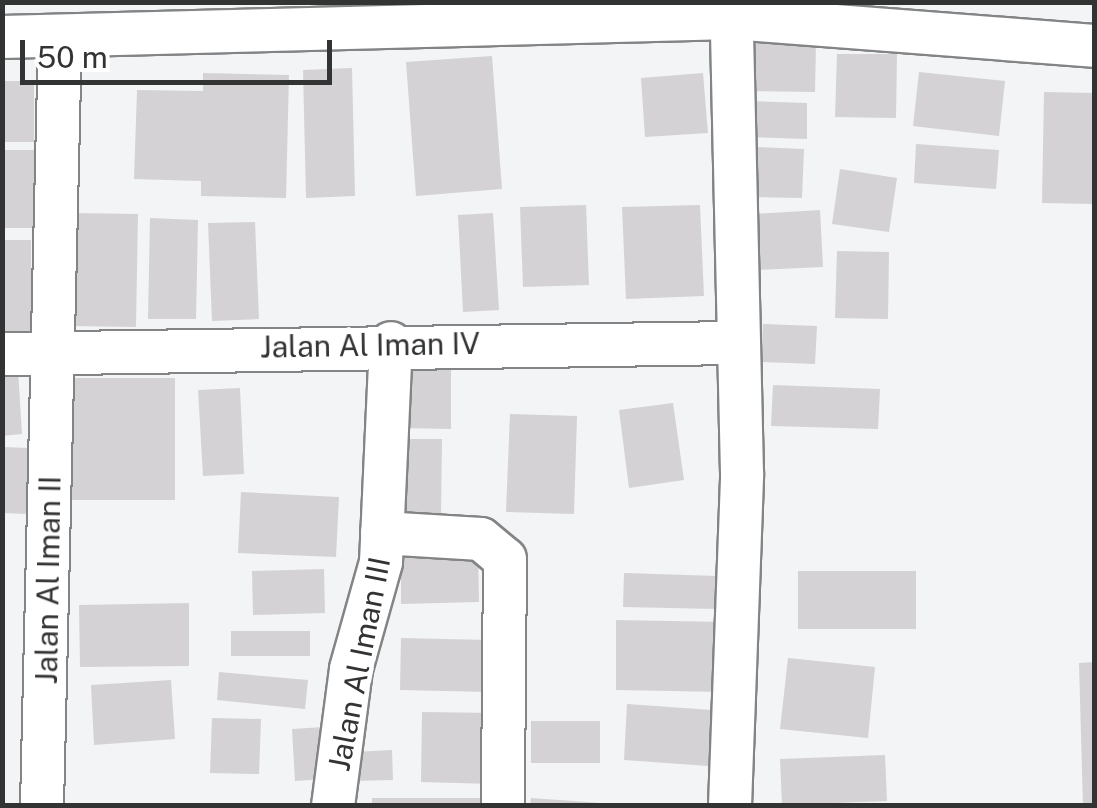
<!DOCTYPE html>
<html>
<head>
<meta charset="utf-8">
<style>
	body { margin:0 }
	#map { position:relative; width:1097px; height:808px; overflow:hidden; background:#f2f4f6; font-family:"Public Sans",sans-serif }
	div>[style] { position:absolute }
	.building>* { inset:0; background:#d4d2d5 }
	.roads { filter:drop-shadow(2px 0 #828486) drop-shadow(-2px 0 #828486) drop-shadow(0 2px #828486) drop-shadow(0 -2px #828486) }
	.minor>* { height:42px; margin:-21px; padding:0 21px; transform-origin:21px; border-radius:21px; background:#fff }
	span { translate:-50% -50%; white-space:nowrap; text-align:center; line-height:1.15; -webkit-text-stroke:9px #fff; paint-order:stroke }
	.street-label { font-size:30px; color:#323333 }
	.frame { position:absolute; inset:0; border:5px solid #323333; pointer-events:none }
	.scale { position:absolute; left:20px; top:40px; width:312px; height:45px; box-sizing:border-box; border:5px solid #323333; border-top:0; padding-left:12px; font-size:30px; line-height:35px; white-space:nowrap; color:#323333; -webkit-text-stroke:8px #fff; paint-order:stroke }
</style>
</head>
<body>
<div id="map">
	<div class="building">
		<div style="clip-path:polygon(753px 42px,816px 43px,815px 92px,752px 91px)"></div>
		<div style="clip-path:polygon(837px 54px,897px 54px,896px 118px,835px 117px)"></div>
		<div style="clip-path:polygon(492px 56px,502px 189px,416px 196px,406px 62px)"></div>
		<div style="clip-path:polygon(352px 68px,355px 196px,306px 198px,303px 70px)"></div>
		<div style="clip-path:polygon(919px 72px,1005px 81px,999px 136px,913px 126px)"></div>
		<div style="clip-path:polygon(203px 73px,289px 75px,286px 198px,201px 196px,201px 181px,134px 179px,137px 90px,203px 91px)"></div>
		<div style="clip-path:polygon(703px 73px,708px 133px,645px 137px,641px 78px)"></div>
		<div style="clip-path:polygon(2px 81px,34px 81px,34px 142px,2px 142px)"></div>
		<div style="clip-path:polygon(1044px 92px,1094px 93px,1094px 204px,1042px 203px)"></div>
		<div style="clip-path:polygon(748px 101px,807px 103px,807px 139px,747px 137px)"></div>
		<div style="clip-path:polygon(916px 144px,999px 150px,996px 189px,914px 183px)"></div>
		<div style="clip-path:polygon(755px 147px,804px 149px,802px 198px,753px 197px)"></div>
		<div style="clip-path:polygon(2px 150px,34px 150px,34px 228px,2px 228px)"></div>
		<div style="clip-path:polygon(840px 169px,897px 178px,889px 232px,832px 224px)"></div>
		<div style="clip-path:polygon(586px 205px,589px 285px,523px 287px,520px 207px)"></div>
		<div style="clip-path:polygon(700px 205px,704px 296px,626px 299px,622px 207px)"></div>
		<div style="clip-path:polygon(820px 210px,823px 267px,755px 270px,752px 214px)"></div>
		<div style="clip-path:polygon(73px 213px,138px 214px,136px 327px,71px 326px)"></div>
		<div style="clip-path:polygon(493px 213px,499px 310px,463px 312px,458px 215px)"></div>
		<div style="clip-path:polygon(150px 218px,198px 220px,196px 319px,148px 319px)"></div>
		<div style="clip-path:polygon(255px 222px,259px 319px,212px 321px,208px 223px)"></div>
		<div style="clip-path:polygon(2px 240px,31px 240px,31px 333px,2px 333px)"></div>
		<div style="clip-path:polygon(837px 251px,889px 252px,888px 319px,835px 318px)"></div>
		<div style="clip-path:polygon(763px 324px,817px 326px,815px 364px,761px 362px)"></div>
		<div style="clip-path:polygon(399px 360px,451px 360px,451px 429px,398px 428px)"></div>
		<div style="clip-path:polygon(18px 370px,22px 434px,2px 436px,2px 371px)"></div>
		<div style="clip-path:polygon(68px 378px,175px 378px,175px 500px,68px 500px)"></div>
		<div style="clip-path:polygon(773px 385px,880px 389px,878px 429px,771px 426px)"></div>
		<div style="clip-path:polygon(240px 388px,244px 474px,203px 476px,198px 390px)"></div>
		<div style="clip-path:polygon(673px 403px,684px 480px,629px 488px,619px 410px)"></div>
		<div style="clip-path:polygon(510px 414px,577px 416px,574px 514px,506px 512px)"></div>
		<div style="clip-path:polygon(397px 439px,442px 439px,441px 517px,397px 517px)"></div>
		<div style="clip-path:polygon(2px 447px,29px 448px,27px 514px,2px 513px)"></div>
		<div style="clip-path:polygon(241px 492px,339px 497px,336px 557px,238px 553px)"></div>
		<div style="clip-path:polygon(478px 548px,479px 602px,401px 604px,401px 549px)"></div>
		<div style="clip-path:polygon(324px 569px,325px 613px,253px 615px,252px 571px)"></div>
		<div style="clip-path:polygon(798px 571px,916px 571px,916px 629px,798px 629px)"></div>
		<div style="clip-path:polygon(624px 573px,718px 576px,717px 609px,623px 607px)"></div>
		<div style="clip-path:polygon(189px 603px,189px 666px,80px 667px,79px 605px)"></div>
		<div style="clip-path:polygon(616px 620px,725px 622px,723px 692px,616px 690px)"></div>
		<div style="clip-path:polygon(231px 631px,310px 631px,310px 656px,231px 656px)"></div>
		<div style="clip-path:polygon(401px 638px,490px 640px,489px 692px,400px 690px)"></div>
		<div style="clip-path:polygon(788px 658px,875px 667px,868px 738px,780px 729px)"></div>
		<div style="clip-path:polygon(1094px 662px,1094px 806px,1083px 806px,1079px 663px)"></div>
		<div style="clip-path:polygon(219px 672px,308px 680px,305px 709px,217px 700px)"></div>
		<div style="clip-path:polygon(171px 680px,175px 739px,94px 745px,91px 685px)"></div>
		<div style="clip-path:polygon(627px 704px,712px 710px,708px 766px,624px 760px)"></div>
		<div style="clip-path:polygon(422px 712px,494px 713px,493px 784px,421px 782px)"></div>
		<div style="clip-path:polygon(212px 718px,261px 719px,259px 774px,210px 773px)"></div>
		<div style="clip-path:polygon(531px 721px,600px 721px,600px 763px,531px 763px)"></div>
		<div style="clip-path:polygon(324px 727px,326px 779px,295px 781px,292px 729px)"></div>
		<div style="clip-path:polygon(392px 750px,393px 780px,353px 781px,353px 752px)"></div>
		<div style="clip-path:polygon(885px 755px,887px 801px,782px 805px,780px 759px)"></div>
		<div style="clip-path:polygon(372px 798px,501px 798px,501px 806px,372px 806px)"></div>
		<div style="clip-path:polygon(531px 798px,601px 803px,601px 806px,530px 806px)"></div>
	</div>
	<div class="roads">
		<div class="minor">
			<div style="left:2px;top:37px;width:730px;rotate:-1.49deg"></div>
			<div style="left:732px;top:18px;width:363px;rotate:4.4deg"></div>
			<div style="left:2px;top:354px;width:736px;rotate:-0.86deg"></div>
			<div style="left:382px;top:533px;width:99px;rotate:3.5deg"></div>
			<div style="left:481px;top:539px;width:31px;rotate:40deg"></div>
			<div style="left:505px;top:559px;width:247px;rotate:90.5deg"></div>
			<div style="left:42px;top:806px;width:770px;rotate:-88.66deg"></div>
			<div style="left:333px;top:806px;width:138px;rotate:-82.5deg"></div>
			<div style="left:351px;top:669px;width:111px;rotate:-74.3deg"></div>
			<div style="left:381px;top:562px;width:219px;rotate:-87.4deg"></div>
			<div style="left:730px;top:806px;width:333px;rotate:-87.9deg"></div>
			<div style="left:742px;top:473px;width:455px;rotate:-91.3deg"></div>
		</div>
	</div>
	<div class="street-label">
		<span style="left:370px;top:345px;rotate:-1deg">Jalan Al Iman IV</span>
		<span style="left:48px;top:580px;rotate:-89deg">Jalan Al Iman II</span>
		<span style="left:359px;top:664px;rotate:-79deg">Jalan Al Iman III</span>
	</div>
	<div class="frame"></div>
	<div class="scale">50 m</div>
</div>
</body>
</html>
